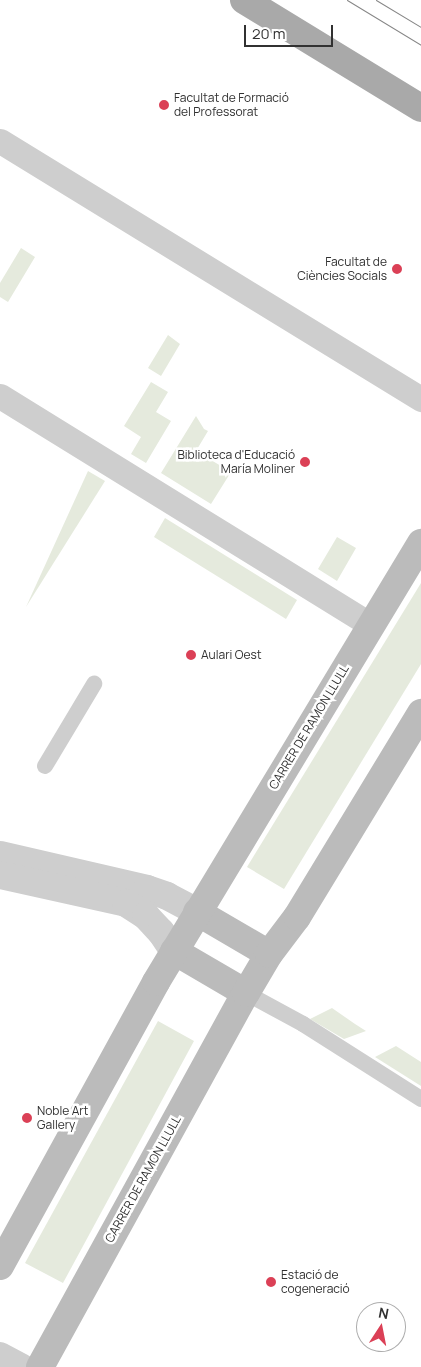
<!DOCTYPE html>
<html>
<head>
<meta charset="utf-8">
<style>
	body { margin:0 }
	#map { position:relative; width:421px; height:1367px; overflow:hidden; background:#fff; font-family:Manrope,sans-serif }
	div>[style] { position:absolute }
	.green>* { inset:0; background:#e5eadd }
	.service>* { height:16px; margin:-8px; padding:0 8px; transform-origin:8px; border-radius:8px; background:#cecece }
	.pedestrian>* { height:25px; margin:-12.5px; padding:0 12.5px; transform-origin:12.5px; border-radius:12.5px; background:#cecece }
	.minor>* { height:28px; margin:-14px; padding:0 14px; transform-origin:14px; border-radius:14px; background:#cecece }
	.secondary>* { height:28px; margin:-14px; padding:0 14px; transform-origin:14px; border-radius:14px; background:#bbb }
	.primary>* { height:28px; margin:-14px; padding:0 14px; transform-origin:14px; border-radius:14px; background:#a9a9a9 }
	.tram>* { height:1px; margin:-0.5px; padding:0 0.5px; transform-origin:0.5px; border-radius:0.5px; background:#868686 }
	.dots>* { width:14px; height:14px; translate:-50% -50%; box-sizing:border-box; border:2px solid #fff; border-radius:50% }
	span { translate:-50% -50%; white-space:nowrap; text-align:center; line-height:1.15; -webkit-text-stroke:5px #fff; paint-order:stroke }
	.poi-label { font-size:12px; color:#313131 }
	.left { translate:0 -50%; text-align:left }
	.right { translate:-100% -50%; text-align:right }
	.street-label { font-size:12px; color:#313131 }
	.north { position:absolute; left:356px; top:1302px; width:50px; height:50px; box-sizing:border-box; background:#fff; border:1px solid #adadad; border-radius:50%; rotate:11deg; font-size:14px; font-weight:700; line-height:20px; text-align:center; color:#313131 }
	.north::after { content:''; display:block; margin:auto; width:18px; height:22px; background:#db4056; clip-path:polygon(50% 0,100% 100%,50% 72%,0 100%) }
	.scale { position:absolute; left:244px; top:25px; width:89px; height:22px; box-sizing:border-box; border:2px solid #313131; border-top:0; padding-left:6px; font-size:15px; line-height:18px; white-space:nowrap; color:#313131; -webkit-text-stroke:4px #fff; paint-order:stroke }
</style>
</head>
<body>
<div id="map">
	<div class="green">
		<div style="clip-path:polygon(21px 248px,35px 257px,8px 302px,0 297px,0 283px)"></div>
		<div style="clip-path:polygon(168px 335px,180px 344px,161px 376px,148px 368px)"></div>
		<div style="clip-path:polygon(151px 382px,168px 392px,156px 412px,171px 421px,146px 463px,131px 454px,141px 437px,124px 426px)"></div>
		<div style="clip-path:polygon(196px 416px,204px 429px,208px 431px,196px 451px,231px 472px,211px 504px,161px 473px)"></div>
		<div style="clip-path:polygon(88px 471px,105px 481px,26px 607px)"></div>
		<div style="clip-path:polygon(165px 518px,297px 600px,286px 619px,154px 537px)"></div>
		<div style="clip-path:polygon(337px 537px,356px 548px,337px 581px,318px 569px)"></div>
		<div style="clip-path:polygon(421px 583px,421px 664px,284px 889px,247px 867px)"></div>
		<div style="clip-path:polygon(332px 1008px,355px 1024px,366px 1031px,344px 1039px,310px 1019px)"></div>
		<div style="clip-path:polygon(158px 1021px,194px 1041px,63px 1283px,25px 1263px)"></div>
		<div style="clip-path:polygon(396px 1046px,421px 1062px,421px 1086px,375px 1057px)"></div>
	</div>
	<div class="service">
		<div style="left:45px;top:766px;width:96px;rotate:-59.1deg"></div>
		<div style="left:246px;top:993px;width:65px;rotate:28.5deg"></div>
		<div style="left:303px;top:1024px;width:140px;rotate:32.4deg"></div>
	</div>
	<div class="pedestrian">
		<div style="left:0;top:141px;width:494px;rotate:31.5deg"></div>
		<div style="left:0;top:396px;width:436px;rotate:31.7deg"></div>
	</div>
	<div class="minor">
		<div style="left:0;top:855px;width:151px;rotate:13deg"></div>
		<div style="left:147px;top:889px;width:21px;rotate:19deg"></div>
		<div style="left:167px;top:896px;width:34px;rotate:28deg"></div>
		<div style="left:0;top:875px;width:129px;rotate:12.5deg"></div>
		<div style="left:126px;top:903px;width:24px;rotate:33deg"></div>
		<div style="left:146px;top:916px;width:22px;rotate:47deg"></div>
		<div style="left:161px;top:932px;width:23px;rotate:56deg"></div>
		<div style="left:0;top:1356px;width:24px;rotate:28deg"></div>
	</div>
	<div class="secondary">
		<div style="left:197px;top:912px;width:83px;rotate:30.3deg"></div>
		<div style="left:174px;top:951px;width:83px;rotate:30.3deg"></div>
		<div style="left:0;top:1266px;width:324px;rotate:-61.2deg"></div>
		<div style="left:156px;top:982px;width:513px;rotate:-58.88deg"></div>
		<div style="left:40px;top:1367px;width:427px;rotate:-61.2deg"></div>
		<div style="left:246px;top:993px;width:45px;rotate:-59.5deg"></div>
		<div style="left:269px;top:954px;width:46px;rotate:-52.9deg"></div>
		<div style="left:297px;top:917px;width:239px;rotate:-58.7deg"></div>
	</div>
	<div class="primary">
		<div style="left:244px;top:0;width:207px;rotate:31.4deg"></div>
	</div>
	<div class="tram">
		<div style="left:347px;top:0;width:87px;rotate:31.3deg"></div>
		<div style="left:376px;top:0;width:52px;rotate:31deg"></div>
	</div>
	<div class="dots">
		<div style="left:164px;top:105px;background:#db4056"></div>
		<div style="left:397px;top:269px;background:#db4056"></div>
		<div style="left:305px;top:462px;background:#db4056"></div>
		<div style="left:191px;top:655px;background:#db4056"></div>
		<div style="left:27px;top:1118px;background:#db4056"></div>
		<div style="left:271px;top:1282px;background:#db4056"></div>
	</div>
	<div class="poi-label">
		<span class="left" style="left:174px;top:105px">Facultat de Formació<br>del Professorat</span>
		<span class="right" style="left:387px;top:269px">Facultat de<br>Ciències Socials</span>
		<span class="right" style="left:295px;top:462px">Biblioteca d'Educació<br>María Moliner</span>
		<span class="left" style="left:201px;top:655px">Aulari Oest</span>
		<span class="left" style="left:37px;top:1118px">Noble Art<br>Gallery</span>
		<span class="left" style="left:281px;top:1282px">Estació de<br>cogeneració</span>
	</div>
	<div class="street-label">
		<span style="left:309px;top:727px;rotate:-59deg">CARRER DE RAMON LLULL</span>
		<span style="left:143px;top:1179px;rotate:-61deg">CARRER DE RAMON LLULL</span>
	</div>
	<div class="north">N</div>
	<div class="scale">20 m</div>
</div>
</body>
</html>
